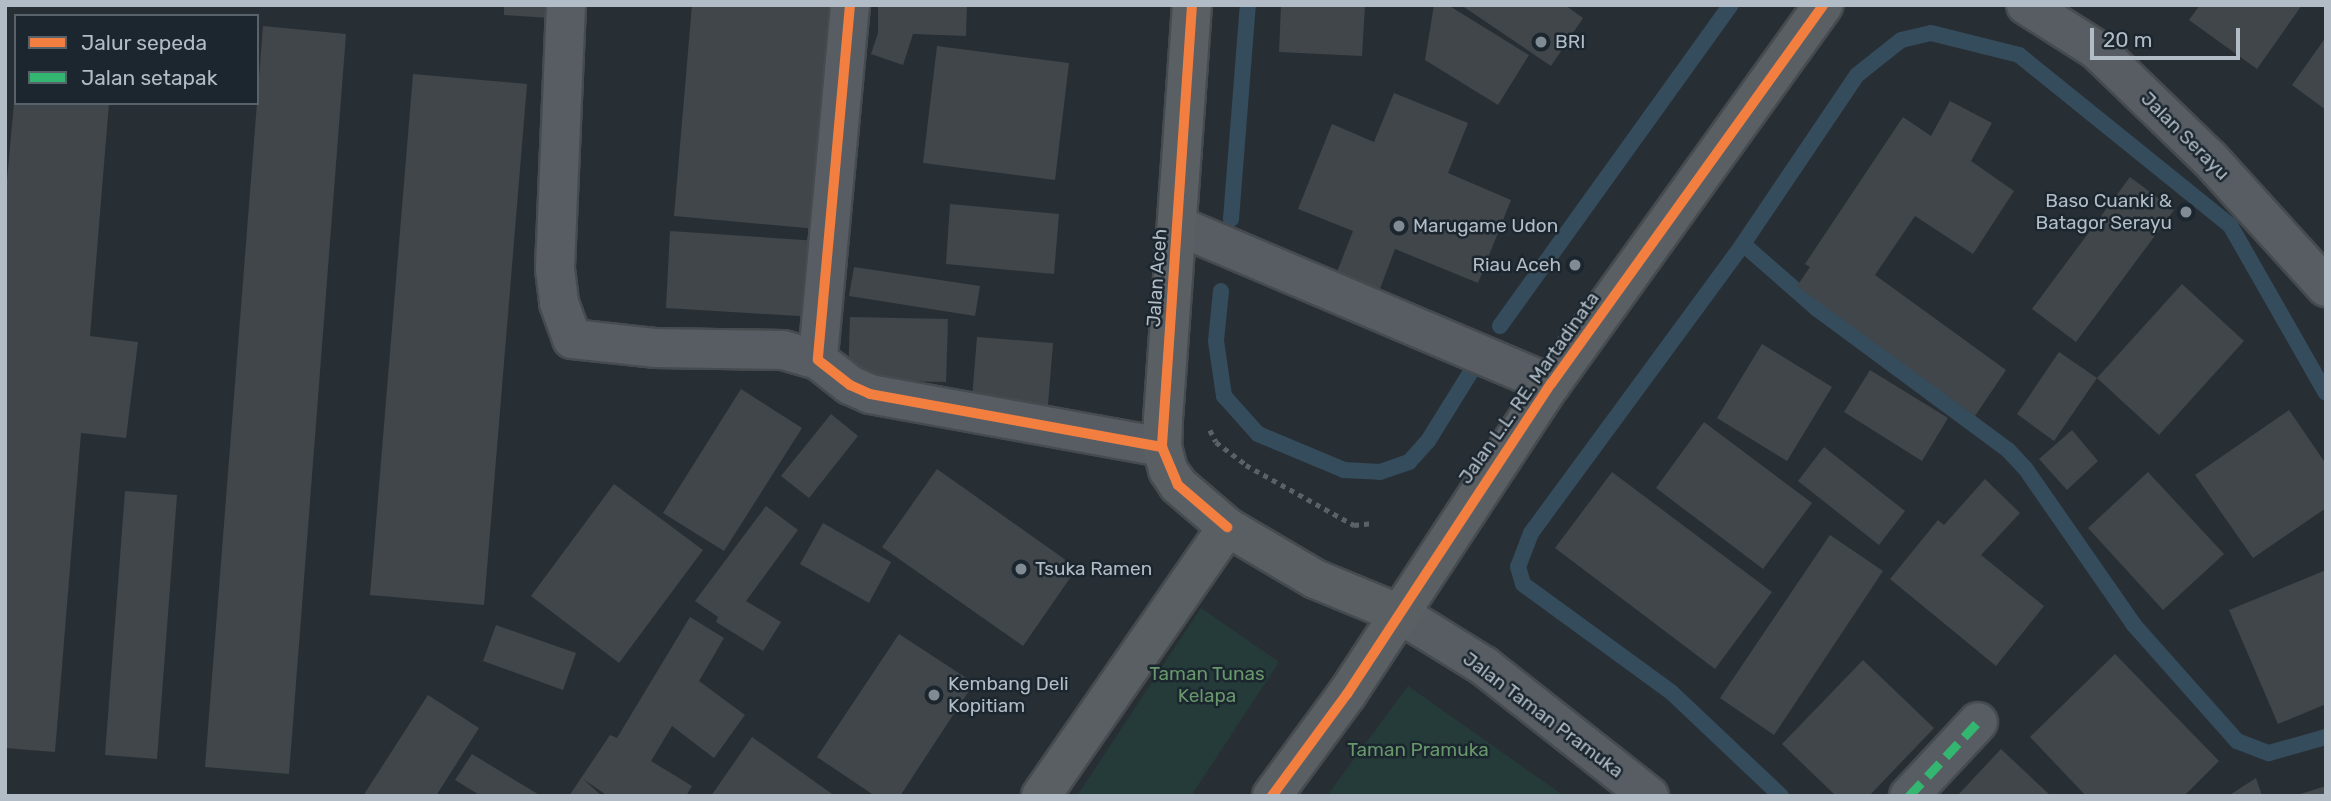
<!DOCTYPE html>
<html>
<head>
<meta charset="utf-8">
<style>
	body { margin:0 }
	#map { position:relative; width:2331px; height:801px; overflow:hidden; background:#282f34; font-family:Rubik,sans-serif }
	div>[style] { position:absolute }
	.green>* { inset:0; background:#253b3a }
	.stream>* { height:16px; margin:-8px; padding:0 8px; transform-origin:8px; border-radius:8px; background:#354c5d }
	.building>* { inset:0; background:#40464a }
	.path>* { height:4.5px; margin-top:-2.25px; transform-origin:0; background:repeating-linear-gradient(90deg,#5b6267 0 5px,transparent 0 10px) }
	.roads { filter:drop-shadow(2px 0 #464b4f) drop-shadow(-2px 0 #464b4f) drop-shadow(0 2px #464b4f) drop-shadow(0 -2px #464b4f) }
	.minor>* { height:38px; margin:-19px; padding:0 19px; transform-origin:19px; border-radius:19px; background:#575d63 }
	.major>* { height:38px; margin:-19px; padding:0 19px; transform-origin:19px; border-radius:19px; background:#5a5f64 }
	.quiet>* { height:9px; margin-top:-4.5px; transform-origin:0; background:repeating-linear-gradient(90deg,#33b770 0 18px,transparent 0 27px) }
	.cycleway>* { height:10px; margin:-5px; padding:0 5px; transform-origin:5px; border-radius:5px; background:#f27e40 }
	.dots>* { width:19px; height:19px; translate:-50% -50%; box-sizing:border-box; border:4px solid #1b262f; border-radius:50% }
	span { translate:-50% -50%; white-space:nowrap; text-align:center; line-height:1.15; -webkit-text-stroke:5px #1b262f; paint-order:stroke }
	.poi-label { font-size:19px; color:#b1bcc6 }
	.left { translate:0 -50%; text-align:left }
	.right { translate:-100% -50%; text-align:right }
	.street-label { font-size:19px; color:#b1bcc6 }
	.park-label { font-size:19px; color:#68976b }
	.frame { position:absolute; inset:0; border:7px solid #b1bcc6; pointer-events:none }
	.legend { position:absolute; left:14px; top:14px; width:245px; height:91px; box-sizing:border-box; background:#1b262f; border:2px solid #57626b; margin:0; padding:9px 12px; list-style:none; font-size:21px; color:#b1bcc6 }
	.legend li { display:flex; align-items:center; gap:14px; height:35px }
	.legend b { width:35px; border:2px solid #57626b }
	.scale { position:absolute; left:2090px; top:28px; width:150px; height:32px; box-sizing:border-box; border:4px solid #b1bcc6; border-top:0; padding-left:9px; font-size:21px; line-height:24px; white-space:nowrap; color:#b1bcc6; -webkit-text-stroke:5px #1b262f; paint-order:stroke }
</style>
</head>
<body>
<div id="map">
	<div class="green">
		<div style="clip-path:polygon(1201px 608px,1279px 662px,1191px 796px,1077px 796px)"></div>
		<div style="clip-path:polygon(1408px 686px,1564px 796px,1327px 796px)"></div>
	</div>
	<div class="stream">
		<div style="left:1231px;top:219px;width:215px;rotate:-85.5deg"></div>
		<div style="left:1743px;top:244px;width:97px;rotate:41.2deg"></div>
		<div style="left:1816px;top:308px;width:239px;rotate:36.5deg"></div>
		<div style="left:2008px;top:450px;width:25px;rotate:47deg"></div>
		<div style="left:2025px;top:468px;width:191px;rotate:55.2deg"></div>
		<div style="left:2134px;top:625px;width:155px;rotate:48.4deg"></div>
		<div style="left:2237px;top:741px;width:34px;rotate:21deg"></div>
		<div style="left:2269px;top:753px;width:59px;rotate:-15.7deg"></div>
		<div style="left:1221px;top:291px;width:50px;rotate:95.7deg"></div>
		<div style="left:1216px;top:341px;width:56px;rotate:81.7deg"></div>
		<div style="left:1224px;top:396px;width:51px;rotate:48.2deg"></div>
		<div style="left:1258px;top:434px;width:93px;rotate:22.7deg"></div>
		<div style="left:1344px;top:470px;width:36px;rotate:3deg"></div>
		<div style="left:1380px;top:472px;width:31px;rotate:-19deg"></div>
		<div style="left:1409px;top:462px;width:28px;rotate:-48deg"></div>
		<div style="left:1428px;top:441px;width:84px;rotate:-58.2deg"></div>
		<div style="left:1500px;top:326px;width:395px;rotate:-54.3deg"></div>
		<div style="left:1781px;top:796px;width:151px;rotate:-136.6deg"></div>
		<div style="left:1671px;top:692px;width:183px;rotate:-143.9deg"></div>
		<div style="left:1523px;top:584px;width:18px;rotate:-106deg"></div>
		<div style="left:1518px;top:567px;width:36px;rotate:-69deg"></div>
		<div style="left:1531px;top:533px;width:358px;rotate:-53.7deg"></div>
		<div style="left:1743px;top:244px;width:204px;rotate:-56deg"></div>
		<div style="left:1857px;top:75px;width:56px;rotate:-38.5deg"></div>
		<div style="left:1901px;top:40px;width:31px;rotate:-13deg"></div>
		<div style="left:1931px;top:33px;width:91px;rotate:14deg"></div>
		<div style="left:2019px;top:55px;width:271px;rotate:38.9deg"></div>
		<div style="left:2230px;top:225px;width:193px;rotate:60.3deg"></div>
	</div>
	<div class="building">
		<div style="clip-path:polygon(504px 5px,551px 5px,550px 18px,504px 15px)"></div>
		<div style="clip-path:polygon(692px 5px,835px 5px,817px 229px,674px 216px)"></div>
		<div style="clip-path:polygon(878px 5px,967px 5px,966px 36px,913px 34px,903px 65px,871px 54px,878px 33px)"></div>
		<div style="clip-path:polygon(1281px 5px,1365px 5px,1362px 56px,1279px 52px)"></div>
		<div style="clip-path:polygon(1434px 5px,1448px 5px,1529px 55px,1498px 105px,1425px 60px)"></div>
		<div style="clip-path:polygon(1461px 5px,1565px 5px,1583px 18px,1551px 66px)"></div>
		<div style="clip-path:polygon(2200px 5px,2302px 5px,2257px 69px,2189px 20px)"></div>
		<div style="clip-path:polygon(263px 26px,346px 34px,289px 774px,205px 767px)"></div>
		<div style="clip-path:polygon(2326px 37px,2326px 110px,2292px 85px)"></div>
		<div style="clip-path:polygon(937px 46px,1069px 63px,1055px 180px,923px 163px)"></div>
		<div style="clip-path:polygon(413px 74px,527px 84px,484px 605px,370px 595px)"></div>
		<div style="clip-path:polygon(1394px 93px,1468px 123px,1448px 173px,1511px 200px,1478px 283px,1395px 249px,1378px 294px,1335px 277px,1353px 231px,1298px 209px,1332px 124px,1374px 142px)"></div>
		<div style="clip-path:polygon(1950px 101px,1992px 123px,1971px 161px,2014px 191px,1973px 254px,1915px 216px,1875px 275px,2006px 370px,1975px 416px,1797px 286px,1810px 267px,1805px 264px,1903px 117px,1931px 136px)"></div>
		<div style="clip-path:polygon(14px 103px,109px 103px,90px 336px,138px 342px,126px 438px,81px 433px,55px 752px,5px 748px,5px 202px)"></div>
		<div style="clip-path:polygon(2130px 177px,2174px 210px,2076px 342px,2032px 309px)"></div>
		<div style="clip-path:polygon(950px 204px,1059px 214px,1054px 274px,946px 264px)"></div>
		<div style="clip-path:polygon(670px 231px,820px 241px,815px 317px,666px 308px)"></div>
		<div style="clip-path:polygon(854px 267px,980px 286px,975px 316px,849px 296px)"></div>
		<div style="clip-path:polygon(2182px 284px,2244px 341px,2159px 435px,2097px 378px)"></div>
		<div style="clip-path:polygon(850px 317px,948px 319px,946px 382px,848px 380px)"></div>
		<div style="clip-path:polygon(977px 337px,1053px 343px,1047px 417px,971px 410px)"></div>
		<div style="clip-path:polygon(1762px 344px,1832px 387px,1787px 461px,1717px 418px)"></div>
		<div style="clip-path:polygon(2059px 352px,2097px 378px,2054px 441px,2017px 414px)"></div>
		<div style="clip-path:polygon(1870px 370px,1948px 418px,1922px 461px,1844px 412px)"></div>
		<div style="clip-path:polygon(741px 389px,802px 428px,724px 551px,663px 513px)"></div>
		<div style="clip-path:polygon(2289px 410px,2326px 464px,2326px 508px,2253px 558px,2195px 475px)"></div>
		<div style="clip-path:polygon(831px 414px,858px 436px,809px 498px,781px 476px)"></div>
		<div style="clip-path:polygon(1704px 422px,1812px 503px,1763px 569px,1656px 488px)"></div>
		<div style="clip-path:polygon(2072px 430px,2098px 461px,2067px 490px,2039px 459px)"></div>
		<div style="clip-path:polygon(1824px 447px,1905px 511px,1879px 545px,1798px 481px)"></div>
		<div style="clip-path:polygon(937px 469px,1077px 568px,1023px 646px,882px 547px)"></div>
		<div style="clip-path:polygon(1612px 472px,1772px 592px,1715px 669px,1555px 548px)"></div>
		<div style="clip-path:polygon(2148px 472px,2224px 554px,2163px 610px,2088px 528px)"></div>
		<div style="clip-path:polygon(1985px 479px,2020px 513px,1981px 555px,2044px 606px,1996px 666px,1890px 579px,1938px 520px,1944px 525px)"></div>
		<div style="clip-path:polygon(614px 484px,703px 550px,619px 663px,531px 596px)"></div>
		<div style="clip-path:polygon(125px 491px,177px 495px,157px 759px,105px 755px)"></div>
		<div style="clip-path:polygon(766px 506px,798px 530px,746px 601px,781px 622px,763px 651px,716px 622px,718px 617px,695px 601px)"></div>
		<div style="clip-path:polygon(823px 523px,891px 562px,869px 603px,800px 564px)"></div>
		<div style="clip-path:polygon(1830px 535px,1883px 571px,1774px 735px,1720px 698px)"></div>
		<div style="clip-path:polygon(2326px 570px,2326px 704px,2278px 724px,2229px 610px)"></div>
		<div style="clip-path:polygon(690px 617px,724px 638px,699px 681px,745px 715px,714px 758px,672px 726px,651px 761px,692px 786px,686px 796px,608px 796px,583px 779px,602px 796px,569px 796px,610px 735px,617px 738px)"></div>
		<div style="clip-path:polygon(496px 625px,576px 653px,563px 690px,483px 661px)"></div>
		<div style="clip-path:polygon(899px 634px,974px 683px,900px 796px,875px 796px,817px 757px)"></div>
		<div style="clip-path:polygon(2115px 654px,2219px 761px,2184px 796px,2086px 796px,2030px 737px)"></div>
		<div style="clip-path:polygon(1863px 660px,1934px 728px,1869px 796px,1836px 796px,1782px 744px)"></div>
		<div style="clip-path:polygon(428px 695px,479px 728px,436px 796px,363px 796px)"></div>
		<div style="clip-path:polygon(752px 737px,835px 796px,711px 796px)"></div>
		<div style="clip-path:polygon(2001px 749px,2051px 796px,1957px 796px)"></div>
		<div style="clip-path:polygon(472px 754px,541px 796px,481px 796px,455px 780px)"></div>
		<div style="clip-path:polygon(2256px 778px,2262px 796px,2228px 796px)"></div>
		<div style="clip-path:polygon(2326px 786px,2326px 796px,2297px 796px,2297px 795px)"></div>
	</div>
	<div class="path">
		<div style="left:1210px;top:430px;width:13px;rotate:63deg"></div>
		<div style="left:1216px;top:442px;width:38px;rotate:37deg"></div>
		<div style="left:1246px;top:465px;width:124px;rotate:29.1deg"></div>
		<div style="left:1354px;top:525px;width:20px;rotate:-6deg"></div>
	</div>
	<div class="roads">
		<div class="minor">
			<div style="left:566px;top:5px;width:264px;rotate:92.4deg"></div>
			<div style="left:555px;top:269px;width:34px;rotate:83deg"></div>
			<div style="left:559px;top:303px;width:38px;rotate:70deg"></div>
			<div style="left:572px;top:339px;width:83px;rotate:6.2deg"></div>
			<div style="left:655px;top:348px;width:128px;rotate:0.9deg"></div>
			<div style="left:783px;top:350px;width:36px;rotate:16deg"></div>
			<div style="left:850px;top:5px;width:356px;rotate:95.2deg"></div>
			<div style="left:818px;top:360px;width:41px;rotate:38deg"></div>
			<div style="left:850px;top:385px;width:22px;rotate:24deg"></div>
			<div style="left:870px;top:394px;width:297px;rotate:10.3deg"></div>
			<div style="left:2026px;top:5px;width:84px;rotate:32.4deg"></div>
			<div style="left:2097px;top:50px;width:157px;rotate:44deg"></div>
			<div style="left:2210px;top:159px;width:173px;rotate:47.8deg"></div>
			<div style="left:1178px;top:226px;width:405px;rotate:23deg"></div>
			<div style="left:1400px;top:614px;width:99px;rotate:31.8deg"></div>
			<div style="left:1484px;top:666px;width:210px;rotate:38.2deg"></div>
			<div style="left:1909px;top:796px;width:101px;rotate:-47deg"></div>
		</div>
		<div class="major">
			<div style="left:1192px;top:5px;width:417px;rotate:94deg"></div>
			<div style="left:1163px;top:421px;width:26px;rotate:92deg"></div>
			<div style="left:1162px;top:447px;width:24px;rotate:75deg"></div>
			<div style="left:1168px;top:470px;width:18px;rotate:56deg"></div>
			<div style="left:1178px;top:485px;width:65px;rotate:40.6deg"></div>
			<div style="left:1227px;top:527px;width:102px;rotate:30.6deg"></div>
			<div style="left:1315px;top:579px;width:92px;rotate:22.4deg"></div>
			<div style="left:1041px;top:796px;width:327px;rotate:-55.3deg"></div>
			<div style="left:1272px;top:796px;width:127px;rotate:-53.7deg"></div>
			<div style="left:1347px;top:694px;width:371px;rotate:-56.7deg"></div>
			<div style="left:1551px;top:384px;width:467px;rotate:-54.3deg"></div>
		</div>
	</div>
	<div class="quiet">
		<div style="left:1909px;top:796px;width:101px;rotate:-47deg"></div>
	</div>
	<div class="cycleway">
		<div style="left:850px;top:5px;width:356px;rotate:95.2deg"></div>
		<div style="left:818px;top:360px;width:41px;rotate:38deg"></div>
		<div style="left:850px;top:385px;width:22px;rotate:24deg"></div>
		<div style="left:870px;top:394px;width:297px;rotate:10.3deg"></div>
		<div style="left:1192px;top:5px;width:443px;rotate:93.9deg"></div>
		<div style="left:1162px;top:447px;width:41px;rotate:67.2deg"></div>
		<div style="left:1178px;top:485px;width:65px;rotate:40.6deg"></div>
		<div style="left:1272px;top:796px;width:127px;rotate:-53.7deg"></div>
		<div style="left:1347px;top:694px;width:371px;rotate:-56.7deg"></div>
		<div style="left:1551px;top:384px;width:467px;rotate:-54.3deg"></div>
	</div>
	<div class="dots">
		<div style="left:1541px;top:42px;background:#818b93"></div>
		<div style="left:2186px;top:212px;background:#818b93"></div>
		<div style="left:1399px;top:226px;background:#818b93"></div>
		<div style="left:1575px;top:265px;background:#818b93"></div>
		<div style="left:1021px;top:569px;background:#818b93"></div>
		<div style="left:934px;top:695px;background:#818b93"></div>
	</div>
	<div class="poi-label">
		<span class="left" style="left:1555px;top:42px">BRI</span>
		<span class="right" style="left:2172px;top:212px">Baso Cuanki &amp;<br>Batagor Serayu</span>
		<span class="left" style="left:1413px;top:226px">Marugame Udon</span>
		<span class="right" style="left:1561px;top:265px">Riau Aceh</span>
		<span class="left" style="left:1035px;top:569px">Tsuka Ramen</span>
		<span class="left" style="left:948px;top:695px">Kembang Deli<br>Kopitiam</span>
	</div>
	<div class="street-label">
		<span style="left:2185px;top:136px;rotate:45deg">Jalan Serayu</span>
		<span style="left:1157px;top:278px;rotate:-86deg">Jalan Aceh</span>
		<span style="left:1529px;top:388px;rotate:-55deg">Jalan L.L. RE. Martadinata</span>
		<span style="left:1543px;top:715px;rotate:37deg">Jalan Taman Pramuka</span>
	</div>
	<div class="park-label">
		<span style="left:1207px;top:685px">Taman Tunas<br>Kelapa</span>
		<span style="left:1418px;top:750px">Taman Pramuka</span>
	</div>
	<div class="frame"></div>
	<ul class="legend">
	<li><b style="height:9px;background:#f27e40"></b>Jalur sepeda</li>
	<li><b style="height:9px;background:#33b770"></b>Jalan setapak</li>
	</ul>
	<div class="scale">20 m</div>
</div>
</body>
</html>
